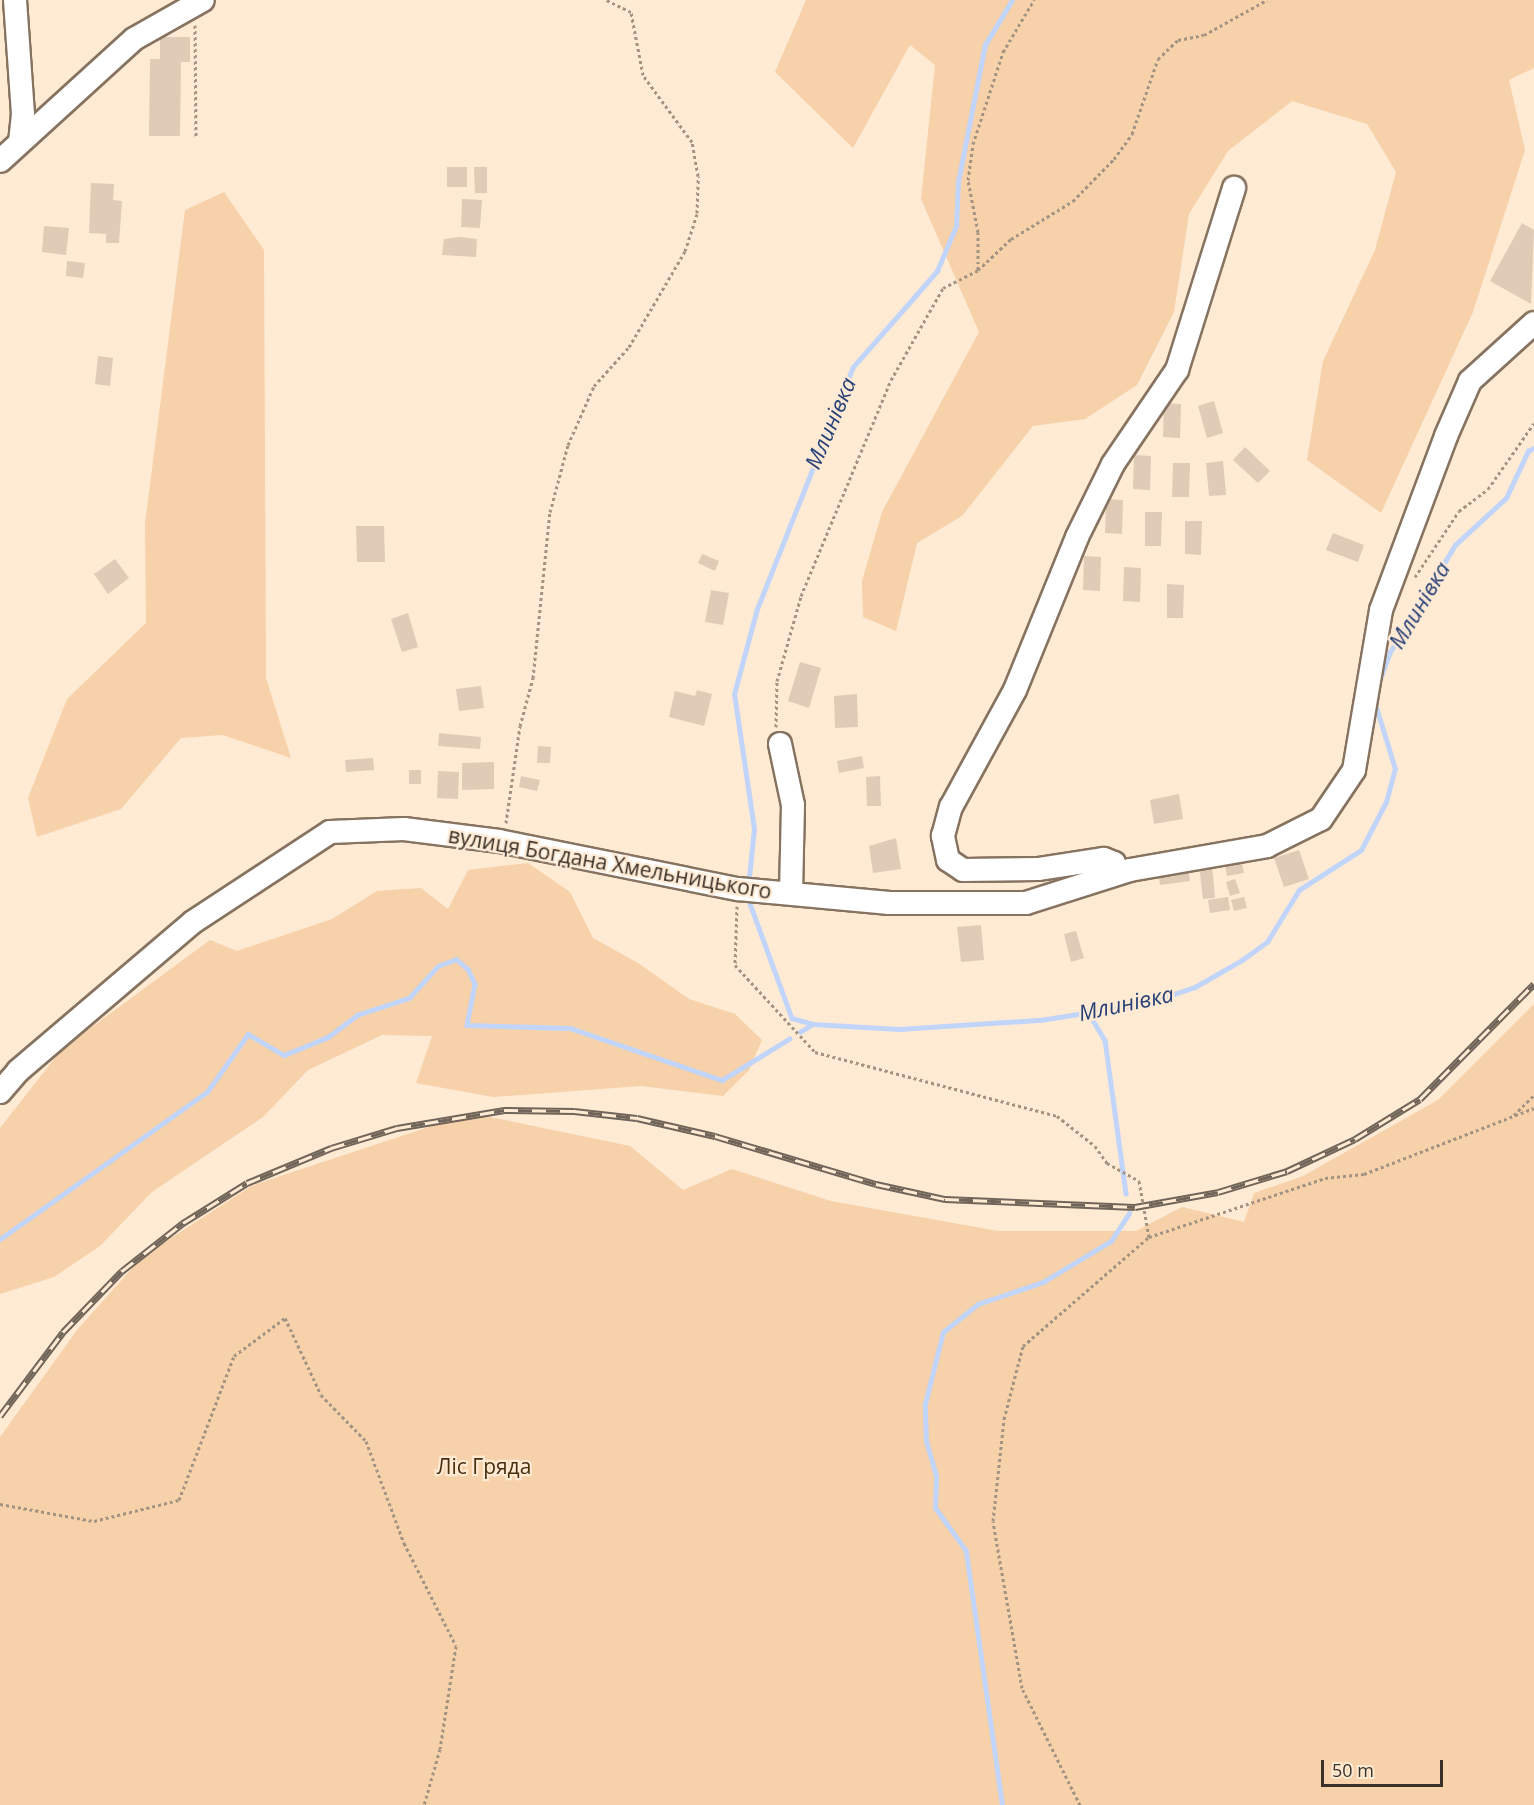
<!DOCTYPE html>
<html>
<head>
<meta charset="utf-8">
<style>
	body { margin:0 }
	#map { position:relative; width:1534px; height:1805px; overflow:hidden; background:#ffead4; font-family:"Open Sans",sans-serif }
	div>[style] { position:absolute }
	.green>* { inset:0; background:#f6d1a9 }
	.stream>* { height:4.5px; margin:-2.25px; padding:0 2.25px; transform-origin:2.25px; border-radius:2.25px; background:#c1d4f9 }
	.building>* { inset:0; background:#dfcbb6 }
	.path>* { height:3px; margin-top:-1.5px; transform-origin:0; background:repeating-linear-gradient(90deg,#a29383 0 3px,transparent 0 6px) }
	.roads { filter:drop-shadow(2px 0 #867360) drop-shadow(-2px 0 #867360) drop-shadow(0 2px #867360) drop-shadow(0 -2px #867360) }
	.minor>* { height:22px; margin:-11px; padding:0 11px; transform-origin:11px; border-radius:11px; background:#fff }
	.rail>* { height:7px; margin-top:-3.5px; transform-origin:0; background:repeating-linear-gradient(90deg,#ffead4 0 14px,#706558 0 28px); box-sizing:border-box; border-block:2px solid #706558 }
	span { translate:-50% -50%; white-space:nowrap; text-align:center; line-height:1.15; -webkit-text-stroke:4.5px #ffead4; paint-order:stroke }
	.street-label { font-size:21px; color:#393128 }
	.park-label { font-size:21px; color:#482e0d }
	.water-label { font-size:22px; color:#274078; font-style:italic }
	.scale { position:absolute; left:1321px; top:1760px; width:122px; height:27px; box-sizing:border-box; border:3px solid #393128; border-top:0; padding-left:8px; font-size:18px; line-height:21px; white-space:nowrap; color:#393128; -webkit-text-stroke:4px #ffead4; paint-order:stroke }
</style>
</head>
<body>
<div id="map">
	<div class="green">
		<div style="clip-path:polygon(806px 0,1534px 0,1534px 68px,1509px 80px,1525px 150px,1473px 312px,1381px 513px,1307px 460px,1323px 361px,1375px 250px,1396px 172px,1367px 124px,1292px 101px,1228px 151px,1189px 214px,1174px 312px,1137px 385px,1085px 419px,1033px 426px,962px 516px,917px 543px,896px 631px,863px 617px,862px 581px,882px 512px,979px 332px,921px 199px,935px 65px,910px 45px,853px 148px,775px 72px)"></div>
		<div style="clip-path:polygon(224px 192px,264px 250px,266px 678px,291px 758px,223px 735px,181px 738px,121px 809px,37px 837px,28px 798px,67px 699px,146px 623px,145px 524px,185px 210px)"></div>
		<div style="clip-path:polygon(528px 863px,570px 892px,593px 938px,638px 963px,689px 999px,735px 1014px,762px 1040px,749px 1070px,723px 1096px,641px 1086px,493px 1097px,416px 1083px,432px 1036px,382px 1035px,308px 1070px,263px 1117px,152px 1192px,100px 1246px,54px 1277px,0 1294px,0 1128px,62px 1049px,210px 940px,237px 951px,332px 919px,377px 891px,421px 888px,448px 909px,468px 870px)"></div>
		<div style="clip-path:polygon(1534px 1004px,1534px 1805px,0 1805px,0 1437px,77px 1330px,143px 1256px,253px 1185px,471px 1113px,630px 1146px,683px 1190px,732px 1169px,831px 1201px,998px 1231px,1136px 1231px,1182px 1207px,1244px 1222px,1254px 1193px,1303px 1176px,1438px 1100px)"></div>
	</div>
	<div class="stream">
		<div style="left:1380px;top:679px;width:29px;rotate:-70deg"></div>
		<div style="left:1390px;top:652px;width:125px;rotate:-58.7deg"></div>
		<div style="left:1455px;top:545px;width:69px;rotate:-42.7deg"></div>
		<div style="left:1506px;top:498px;width:52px;rotate:-64.9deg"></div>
		<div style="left:1528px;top:451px;width:7px;rotate:-27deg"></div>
		<div style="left:749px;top:877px;width:48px;rotate:-84.1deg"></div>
		<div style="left:754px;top:829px;width:136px;rotate:-98.4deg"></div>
		<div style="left:734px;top:694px;width:88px;rotate:-74.9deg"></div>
		<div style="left:757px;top:609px;width:260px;rotate:-68.4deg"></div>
		<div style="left:853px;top:367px;width:128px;rotate:-48.8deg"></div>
		<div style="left:937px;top:271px;width:49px;rotate:-67.1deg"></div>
		<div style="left:956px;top:226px;width:44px;rotate:-87.4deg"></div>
		<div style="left:958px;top:182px;width:140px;rotate:-78.9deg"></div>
		<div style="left:985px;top:45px;width:52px;rotate:-59deg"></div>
		<div style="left:748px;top:898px;width:128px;rotate:69.9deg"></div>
		<div style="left:792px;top:1018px;width:22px;rotate:16deg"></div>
		<div style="left:813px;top:1024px;width:86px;rotate:3.3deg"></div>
		<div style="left:899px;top:1029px;width:141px;rotate:-3.7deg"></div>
		<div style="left:1040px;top:1020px;width:109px;rotate:-8.9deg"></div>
		<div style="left:1148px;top:1003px;width:50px;rotate:-18.8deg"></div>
		<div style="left:1195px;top:987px;width:54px;rotate:-29.9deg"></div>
		<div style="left:1242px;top:960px;width:31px;rotate:-36deg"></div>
		<div style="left:1267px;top:942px;width:61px;rotate:-58.4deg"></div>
		<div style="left:1299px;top:890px;width:74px;rotate:-32.8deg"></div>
		<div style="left:1361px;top:850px;width:54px;rotate:-62.5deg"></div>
		<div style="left:1386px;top:802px;width:34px;rotate:-75deg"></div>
		<div style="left:1395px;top:769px;width:68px;rotate:-107.1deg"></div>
		<div style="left:1088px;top:1012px;width:33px;rotate:59deg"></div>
		<div style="left:1105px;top:1040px;width:155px;rotate:82.2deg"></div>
		<div style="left:800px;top:1032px;width:15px;rotate:-32deg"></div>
		<div style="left:0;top:1239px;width:254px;rotate:-35.4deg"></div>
		<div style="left:207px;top:1092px;width:71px;rotate:-54.7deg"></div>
		<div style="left:248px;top:1034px;width:42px;rotate:30.3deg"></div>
		<div style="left:284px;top:1055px;width:48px;rotate:-22.2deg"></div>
		<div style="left:328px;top:1037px;width:36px;rotate:-37deg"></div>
		<div style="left:357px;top:1015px;width:55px;rotate:-18.1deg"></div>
		<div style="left:409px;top:998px;width:43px;rotate:-47.8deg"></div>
		<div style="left:438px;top:966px;width:19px;rotate:-21deg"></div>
		<div style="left:456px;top:959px;width:16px;rotate:40deg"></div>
		<div style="left:468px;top:969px;width:17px;rotate:65deg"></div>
		<div style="left:475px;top:984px;width:42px;rotate:101deg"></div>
		<div style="left:467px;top:1025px;width:103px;rotate:1.7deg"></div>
		<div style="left:570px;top:1028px;width:161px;rotate:18.9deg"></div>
		<div style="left:722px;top:1080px;width:79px;rotate:-31.5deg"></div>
		<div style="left:1002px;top:1805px;width:257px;rotate:-98.1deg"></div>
		<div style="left:966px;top:1551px;width:53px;rotate:-125.8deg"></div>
		<div style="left:935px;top:1508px;width:32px;rotate:-88deg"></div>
		<div style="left:936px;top:1476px;width:35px;rotate:-106deg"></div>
		<div style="left:926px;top:1442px;width:38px;rotate:-92deg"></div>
		<div style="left:925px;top:1404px;width:74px;rotate:-76deg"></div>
		<div style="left:943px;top:1332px;width:45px;rotate:-38.7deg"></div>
		<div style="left:978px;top:1304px;width:69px;rotate:-18.7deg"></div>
		<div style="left:1043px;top:1282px;width:79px;rotate:-31.1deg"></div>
		<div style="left:1111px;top:1241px;width:33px;rotate:-57deg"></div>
	</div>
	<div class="building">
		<div style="clip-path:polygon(160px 37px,190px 37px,190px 62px,181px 62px,180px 136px,149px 136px,150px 59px,160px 59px)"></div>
		<div style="clip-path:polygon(447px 167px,467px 167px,467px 187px,447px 187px)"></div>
		<div style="clip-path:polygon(474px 167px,487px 167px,487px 193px,475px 193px)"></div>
		<div style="clip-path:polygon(91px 183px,114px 184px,113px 200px,122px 201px,119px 243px,106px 243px,106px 234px,89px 233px)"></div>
		<div style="clip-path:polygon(462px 199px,482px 200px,480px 228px,461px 227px)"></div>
		<div style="clip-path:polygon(1522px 223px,1534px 230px,1531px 304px,1490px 281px)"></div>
		<div style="clip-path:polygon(44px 226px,69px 228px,66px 255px,42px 252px)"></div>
		<div style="clip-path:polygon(460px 237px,477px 239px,476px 257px,442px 255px,444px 239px)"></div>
		<div style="clip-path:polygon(67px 261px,85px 263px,83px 278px,66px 276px)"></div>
		<div style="clip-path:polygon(98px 356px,113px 358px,110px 386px,95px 384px)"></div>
		<div style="clip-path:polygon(1214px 401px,1223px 433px,1207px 438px,1198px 406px)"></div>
		<div style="clip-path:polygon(1164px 403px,1181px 404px,1180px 438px,1163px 437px)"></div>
		<div style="clip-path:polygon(1245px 447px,1270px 471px,1258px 483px,1233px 460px)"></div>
		<div style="clip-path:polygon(1134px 455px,1151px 456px,1150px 490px,1133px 489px)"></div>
		<div style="clip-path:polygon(1223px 461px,1226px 495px,1209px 496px,1206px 463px)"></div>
		<div style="clip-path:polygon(1173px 463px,1190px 463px,1189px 497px,1172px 497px)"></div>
		<div style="clip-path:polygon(1106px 499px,1123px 500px,1122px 534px,1105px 533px)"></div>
		<div style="clip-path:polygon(1145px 512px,1162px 512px,1161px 546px,1145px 546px)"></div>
		<div style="clip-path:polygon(1185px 521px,1202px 521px,1201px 555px,1185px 554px)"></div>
		<div style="clip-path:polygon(356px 526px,384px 526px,385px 562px,357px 562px)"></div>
		<div style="clip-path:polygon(1333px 533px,1364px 545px,1358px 562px,1326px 550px)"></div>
		<div style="clip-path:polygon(702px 554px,719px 561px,715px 571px,698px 563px)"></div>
		<div style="clip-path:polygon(1084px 556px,1101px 557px,1100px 591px,1083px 590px)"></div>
		<div style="clip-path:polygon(115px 559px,129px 578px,108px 594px,94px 574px)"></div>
		<div style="clip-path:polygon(1124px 567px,1141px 568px,1140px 602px,1123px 601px)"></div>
		<div style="clip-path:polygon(1167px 584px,1184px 585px,1183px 618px,1167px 618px)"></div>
		<div style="clip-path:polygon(711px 590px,729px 593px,723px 625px,705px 622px)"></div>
		<div style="clip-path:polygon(408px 613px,418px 647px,402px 652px,391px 619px)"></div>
		<div style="clip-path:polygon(800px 662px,821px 668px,809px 708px,788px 701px)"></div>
		<div style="clip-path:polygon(481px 686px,484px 708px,459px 711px,456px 689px)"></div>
		<div style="clip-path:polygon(697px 690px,712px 694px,704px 726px,669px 717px,675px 691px,695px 696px)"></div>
		<div style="clip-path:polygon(857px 694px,858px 727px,835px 728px,834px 696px)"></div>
		<div style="clip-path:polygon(439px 733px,481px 737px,480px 749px,438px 746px)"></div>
		<div style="clip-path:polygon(538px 746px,551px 747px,550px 763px,537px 763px)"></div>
		<div style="clip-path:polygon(862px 756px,864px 768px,839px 773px,837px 761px)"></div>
		<div style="clip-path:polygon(373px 758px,374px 770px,346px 772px,345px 760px)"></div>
		<div style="clip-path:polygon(494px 762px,494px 789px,462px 790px,462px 763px)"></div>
		<div style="clip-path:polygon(409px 770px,421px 770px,421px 784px,409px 784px)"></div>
		<div style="clip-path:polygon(438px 771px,459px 772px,458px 799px,437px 798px)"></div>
		<div style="clip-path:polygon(521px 776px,540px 780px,537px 791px,519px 787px)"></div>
		<div style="clip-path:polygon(880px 776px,881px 806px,867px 806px,866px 777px)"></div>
		<div style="clip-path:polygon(1179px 794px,1183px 819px,1154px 824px,1150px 800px)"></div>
		<div style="clip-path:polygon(896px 838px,901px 869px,873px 873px,869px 846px)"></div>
		<div style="clip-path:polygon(1299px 850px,1309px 879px,1284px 887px,1274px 858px)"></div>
		<div style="clip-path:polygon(1242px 863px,1244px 873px,1227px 876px,1225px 866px)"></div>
		<div style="clip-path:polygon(1212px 864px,1215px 898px,1203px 899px,1199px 865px)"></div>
		<div style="clip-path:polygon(1188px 866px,1190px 881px,1160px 885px,1158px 870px)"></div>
		<div style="clip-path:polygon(1235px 879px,1240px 893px,1230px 896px,1226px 882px)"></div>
		<div style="clip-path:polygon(1228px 897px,1230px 910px,1210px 913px,1208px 900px)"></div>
		<div style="clip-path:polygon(1244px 897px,1247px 908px,1234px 911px,1231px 900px)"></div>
		<div style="clip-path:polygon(981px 925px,984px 960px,961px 962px,957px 927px)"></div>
		<div style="clip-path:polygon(1076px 931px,1084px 958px,1071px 962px,1064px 934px)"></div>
	</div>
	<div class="path">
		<div style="left:195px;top:25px;width:113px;rotate:89.5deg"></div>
		<div style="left:978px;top:270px;width:45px;rotate:-43.2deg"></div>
		<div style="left:1011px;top:239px;width:73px;rotate:-31.5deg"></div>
		<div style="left:1073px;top:201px;width:59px;rotate:-45.7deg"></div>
		<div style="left:1114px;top:159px;width:31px;rotate:-54deg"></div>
		<div style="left:1132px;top:134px;width:79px;rotate:-70.9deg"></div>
		<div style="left:1158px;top:59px;width:28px;rotate:-44deg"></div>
		<div style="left:1178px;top:40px;width:26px;rotate:-11deg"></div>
		<div style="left:1204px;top:35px;width:72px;rotate:-29.1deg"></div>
		<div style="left:1415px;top:577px;width:79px;rotate:-56.3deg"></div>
		<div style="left:1459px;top:511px;width:36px;rotate:-37deg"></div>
		<div style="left:1488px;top:489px;width:80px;rotate:-55.1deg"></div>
		<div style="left:776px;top:727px;width:46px;rotate:-88.8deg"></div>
		<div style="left:777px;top:681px;width:88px;rotate:-74.2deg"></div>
		<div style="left:801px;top:596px;width:234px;rotate:-67.4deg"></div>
		<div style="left:891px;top:380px;width:106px;rotate:-60.5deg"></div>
		<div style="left:943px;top:288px;width:39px;rotate:-27deg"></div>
		<div style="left:978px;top:270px;width:38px;rotate:-90deg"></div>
		<div style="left:978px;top:232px;width:53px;rotate:-100.9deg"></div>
		<div style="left:968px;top:180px;width:36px;rotate:-82deg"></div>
		<div style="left:973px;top:144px;width:97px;rotate:-71.9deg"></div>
		<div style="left:1003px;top:52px;width:61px;rotate:-59.2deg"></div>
		<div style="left:506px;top:823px;width:98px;rotate:-81.8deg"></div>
		<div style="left:520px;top:726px;width:50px;rotate:-74.8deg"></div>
		<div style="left:533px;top:678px;width:167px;rotate:-84.2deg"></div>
		<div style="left:550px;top:512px;width:69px;rotate:-75deg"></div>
		<div style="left:568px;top:445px;width:64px;rotate:-66.2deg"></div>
		<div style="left:594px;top:386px;width:52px;rotate:-48.1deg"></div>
		<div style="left:629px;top:347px;width:111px;rotate:-59.7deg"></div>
		<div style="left:685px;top:251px;width:40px;rotate:-72deg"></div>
		<div style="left:697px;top:213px;width:37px;rotate:-88deg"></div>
		<div style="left:698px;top:176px;width:35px;rotate:-100deg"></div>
		<div style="left:692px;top:142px;width:83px;rotate:-126.2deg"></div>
		<div style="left:643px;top:75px;width:64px;rotate:-100.8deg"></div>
		<div style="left:631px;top:12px;width:28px;rotate:-154deg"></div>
		<div style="left:737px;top:906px;width:59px;rotate:91.9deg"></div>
		<div style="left:735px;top:965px;width:118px;rotate:47.4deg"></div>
		<div style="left:815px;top:1052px;width:250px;rotate:14.8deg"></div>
		<div style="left:1057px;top:1116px;width:48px;rotate:38.3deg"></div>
		<div style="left:1095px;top:1146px;width:21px;rotate:55deg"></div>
		<div style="left:1107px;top:1163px;width:37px;rotate:29deg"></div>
		<div style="left:1139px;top:1181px;width:57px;rotate:79.9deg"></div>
		<div style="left:1149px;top:1237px;width:186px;rotate:-18.5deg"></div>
		<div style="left:1325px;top:1178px;width:39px;rotate:-6deg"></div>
		<div style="left:1364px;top:1174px;width:182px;rotate:-21.2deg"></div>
		<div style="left:1514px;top:1115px;width:28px;rotate:-45deg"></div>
		<div style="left:0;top:1504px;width:96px;rotate:10.3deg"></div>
		<div style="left:94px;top:1521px;width:88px;rotate:-13.9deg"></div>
		<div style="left:179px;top:1500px;width:154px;rotate:-69.1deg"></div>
		<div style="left:234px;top:1356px;width:64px;rotate:-36.7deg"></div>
		<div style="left:285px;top:1318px;width:85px;rotate:64.9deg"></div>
		<div style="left:321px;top:1395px;width:64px;rotate:45.6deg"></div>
		<div style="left:366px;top:1441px;width:109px;rotate:69.6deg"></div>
		<div style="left:404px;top:1543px;width:115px;rotate:63.2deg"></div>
		<div style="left:456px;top:1646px;width:104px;rotate:98.8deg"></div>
		<div style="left:440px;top:1749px;width:58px;rotate:105.9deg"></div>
		<div style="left:1080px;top:1805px;width:131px;rotate:-116.4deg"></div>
		<div style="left:1022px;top:1688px;width:169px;rotate:-99.9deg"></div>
		<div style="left:993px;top:1521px;width:103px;rotate:-83.8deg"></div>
		<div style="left:1004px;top:1419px;width:75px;rotate:-75.4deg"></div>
		<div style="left:1023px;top:1346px;width:167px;rotate:-40.9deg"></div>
	</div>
	<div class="roads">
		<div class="minor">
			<div style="left:15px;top:0;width:114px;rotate:86deg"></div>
			<div style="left:23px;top:114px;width:28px;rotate:96deg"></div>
			<div style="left:0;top:161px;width:181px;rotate:-42.3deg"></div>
			<div style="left:134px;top:39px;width:79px;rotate:-29.5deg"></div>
			<div style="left:780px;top:744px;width:62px;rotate:78deg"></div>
			<div style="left:793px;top:805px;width:88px;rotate:91.3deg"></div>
			<div style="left:1115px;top:874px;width:11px;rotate:-95deg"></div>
			<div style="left:1114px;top:863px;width:11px;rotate:-158deg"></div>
			<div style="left:1104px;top:859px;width:67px;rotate:171.4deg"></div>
			<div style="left:1038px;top:869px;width:75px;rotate:179.2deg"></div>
			<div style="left:963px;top:870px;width:18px;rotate:-146deg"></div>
			<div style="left:948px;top:860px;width:25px;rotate:-102deg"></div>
			<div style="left:943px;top:836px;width:30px;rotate:-75deg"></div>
			<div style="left:951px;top:807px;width:133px;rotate:-61.3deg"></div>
			<div style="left:1015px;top:690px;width:165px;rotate:-67.9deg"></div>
			<div style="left:1077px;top:537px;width:81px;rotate:-63.7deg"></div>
			<div style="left:1113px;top:464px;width:114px;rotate:-55.8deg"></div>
			<div style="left:1177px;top:370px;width:191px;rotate:-72.6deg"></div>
			<div style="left:0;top:1092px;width:28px;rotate:-49deg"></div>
			<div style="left:18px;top:1071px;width:230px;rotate:-40.4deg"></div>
			<div style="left:193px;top:922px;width:164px;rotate:-33.3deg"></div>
			<div style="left:330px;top:832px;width:74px;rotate:-2.3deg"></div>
			<div style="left:404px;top:829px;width:96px;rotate:7.2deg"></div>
			<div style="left:499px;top:841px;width:244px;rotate:11.4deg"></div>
			<div style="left:738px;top:889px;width:152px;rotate:5.3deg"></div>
			<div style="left:889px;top:903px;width:137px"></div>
			<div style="left:1026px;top:903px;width:109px;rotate:-17.6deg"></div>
			<div style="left:1130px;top:870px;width:139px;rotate:-9.9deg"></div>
			<div style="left:1267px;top:846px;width:60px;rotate:-26.6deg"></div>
			<div style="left:1321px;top:819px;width:59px;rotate:-56deg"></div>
			<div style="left:1354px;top:770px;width:162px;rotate:-80.4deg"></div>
			<div style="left:1381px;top:610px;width:186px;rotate:-69.5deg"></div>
			<div style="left:1446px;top:436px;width:60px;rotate:-66.4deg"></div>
			<div style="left:1470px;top:381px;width:86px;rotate:-42.2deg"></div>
		</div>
	</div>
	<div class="rail">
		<div style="left:0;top:1416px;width:105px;rotate:-53.1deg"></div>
		<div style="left:63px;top:1332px;width:85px;rotate:-46deg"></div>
		<div style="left:122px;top:1271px;width:78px;rotate:-38.2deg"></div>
		<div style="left:183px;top:1223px;width:75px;rotate:-32deg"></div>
		<div style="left:247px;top:1183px;width:91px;rotate:-22.6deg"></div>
		<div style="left:331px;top:1148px;width:69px;rotate:-16.9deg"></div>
		<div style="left:397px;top:1128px;width:109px;rotate:-9.5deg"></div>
		<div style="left:504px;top:1110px;width:70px;rotate:0.8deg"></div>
		<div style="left:574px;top:1111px;width:63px;rotate:6.3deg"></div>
		<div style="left:637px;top:1118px;width:80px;rotate:13deg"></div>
		<div style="left:715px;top:1136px;width:168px;rotate:16.6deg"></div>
		<div style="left:876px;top:1184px;width:71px;rotate:12.3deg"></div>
		<div style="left:945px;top:1199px;width:190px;rotate:2.4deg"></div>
		<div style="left:1135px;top:1207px;width:84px;rotate:-10.2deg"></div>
		<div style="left:1218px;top:1192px;width:72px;rotate:-16.9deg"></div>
		<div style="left:1287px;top:1171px;width:75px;rotate:-25.2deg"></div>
		<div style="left:1355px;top:1139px;width:76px;rotate:-31.6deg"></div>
		<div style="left:1420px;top:1099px;width:162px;rotate:-45.3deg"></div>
	</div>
	<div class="street-label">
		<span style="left:610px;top:863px;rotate:10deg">вулиця Богдана Хмельницького</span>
	</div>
	<div class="park-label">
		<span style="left:484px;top:1466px">Ліс Гряда</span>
	</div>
	<div class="water-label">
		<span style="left:830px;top:423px;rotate:-67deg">Млинівка</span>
		<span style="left:1419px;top:605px;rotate:-59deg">Млинівка</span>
		<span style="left:1126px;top:1003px;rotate:-12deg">Млинівка</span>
	</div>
	<div class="scale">50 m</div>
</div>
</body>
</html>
